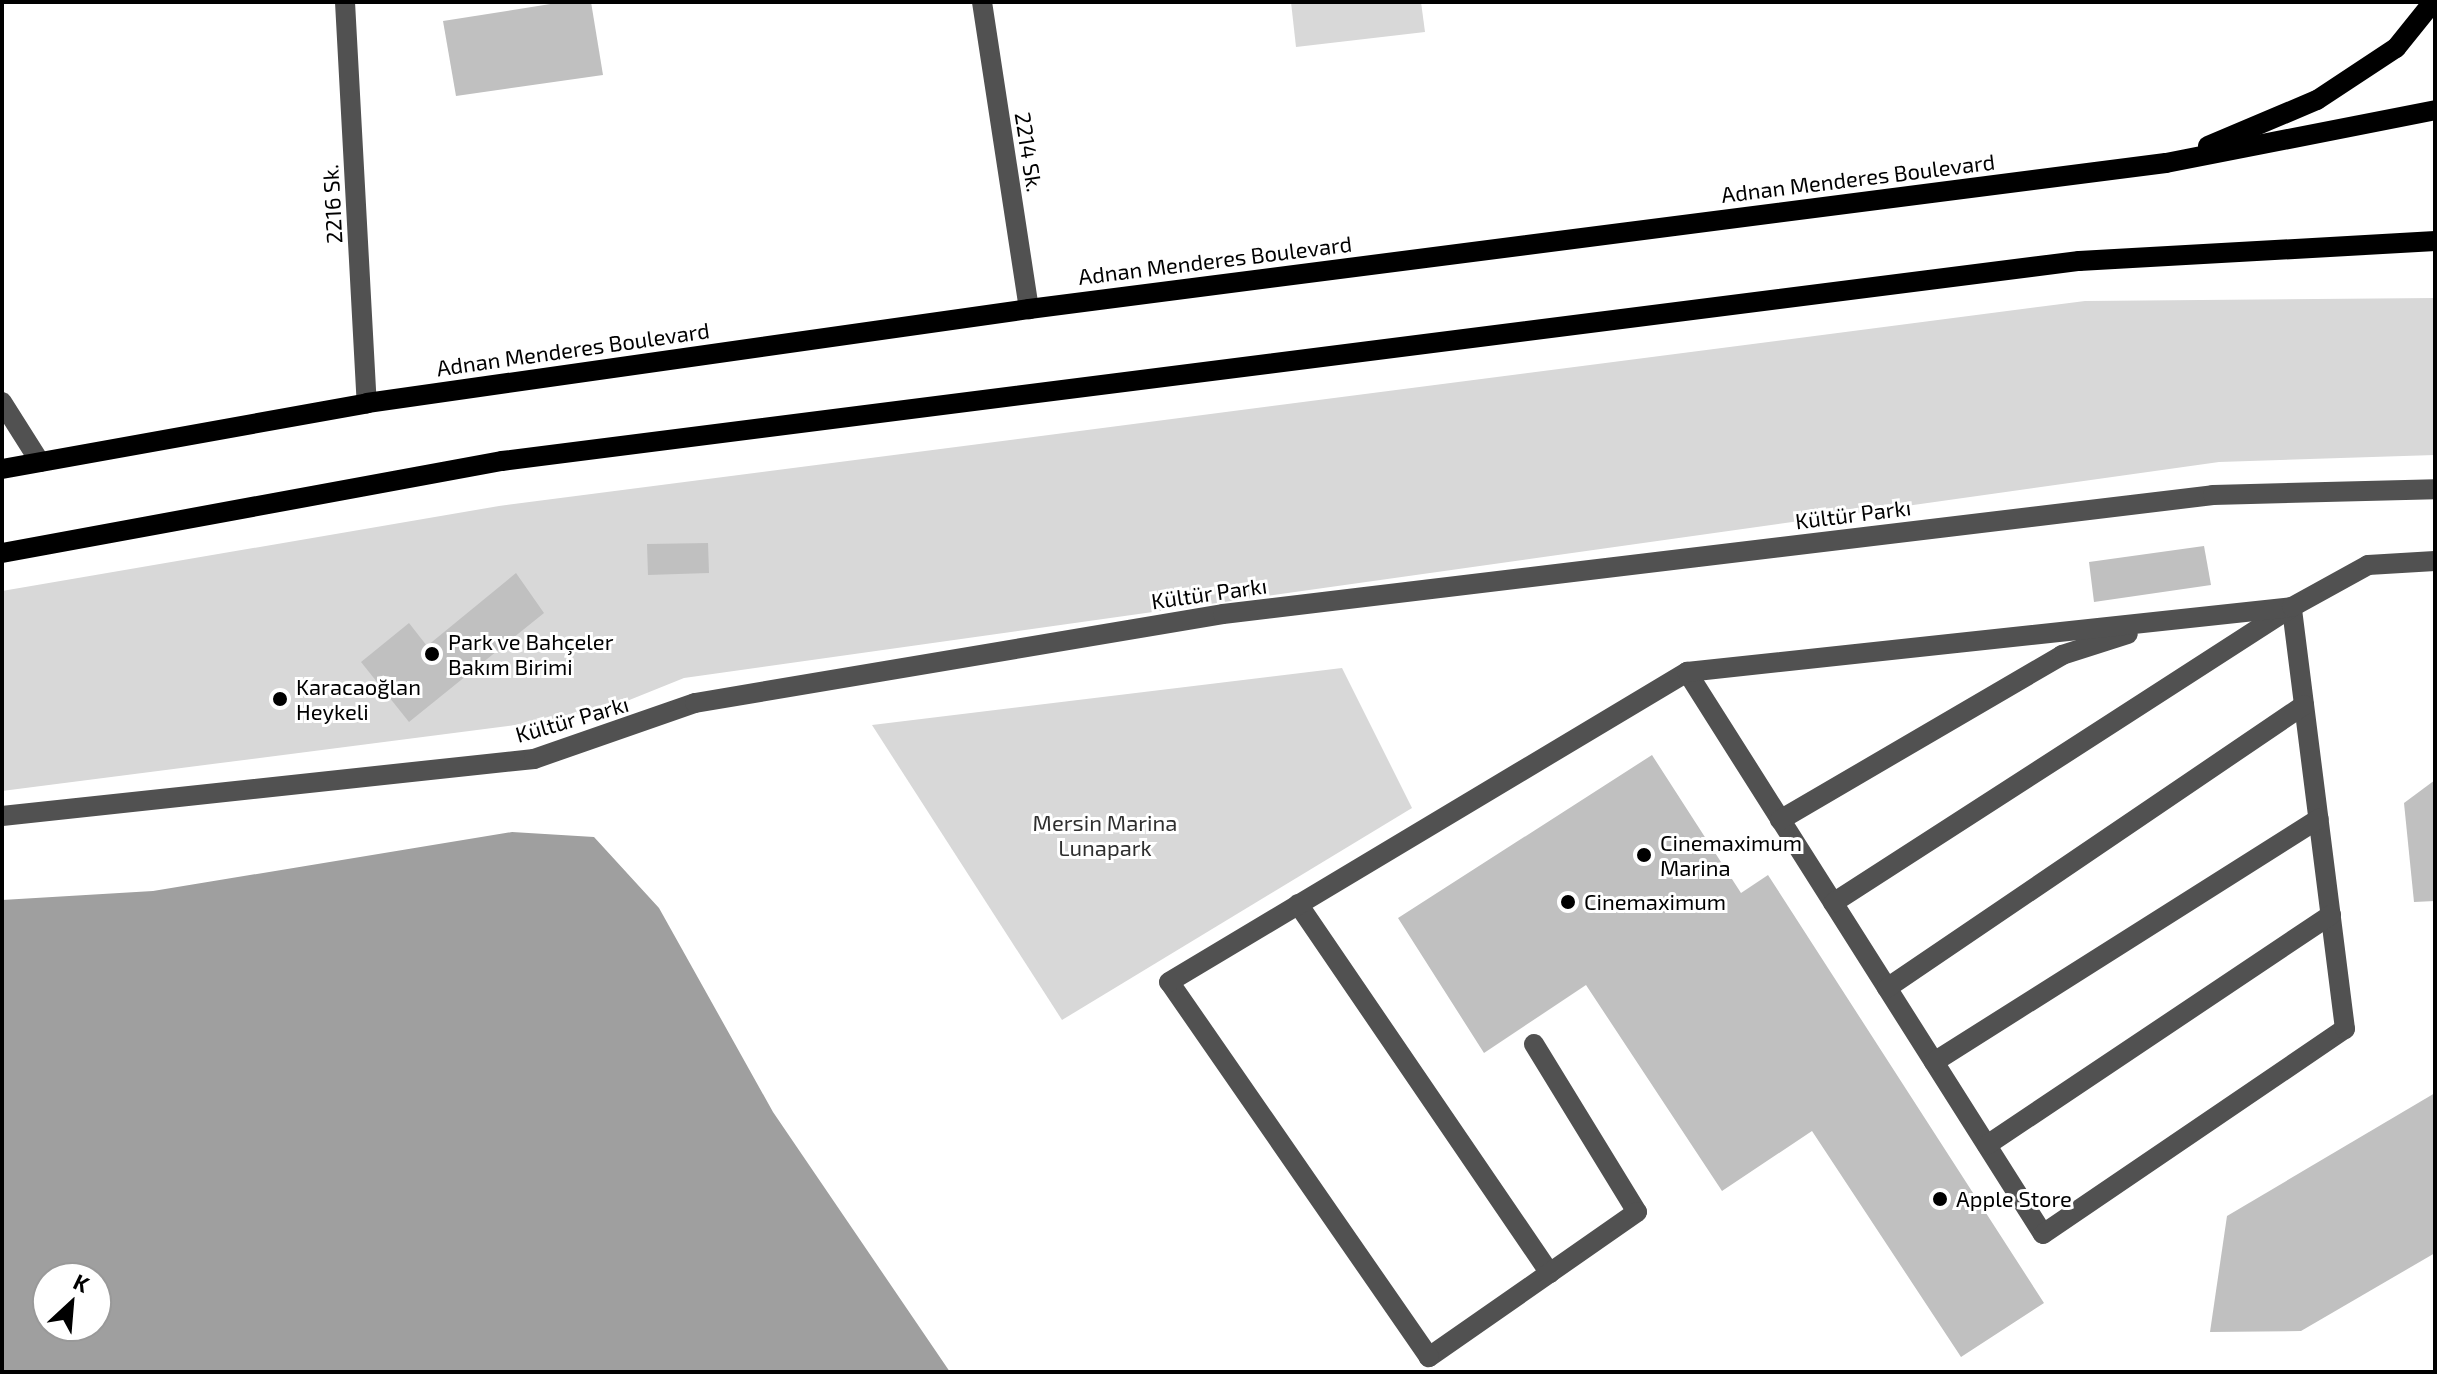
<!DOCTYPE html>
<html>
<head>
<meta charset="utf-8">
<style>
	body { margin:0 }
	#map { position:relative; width:2437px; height:1374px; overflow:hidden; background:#fff; font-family:"Exo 2",sans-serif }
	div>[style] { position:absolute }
	.green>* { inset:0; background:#d8d8d8 }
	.water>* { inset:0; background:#9f9f9f }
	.building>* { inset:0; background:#c0c0c0 }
	.minor>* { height:20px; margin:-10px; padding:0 10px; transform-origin:10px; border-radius:10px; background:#515151 }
	.major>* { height:20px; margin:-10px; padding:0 10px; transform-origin:10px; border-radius:10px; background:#000 }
	.dots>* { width:22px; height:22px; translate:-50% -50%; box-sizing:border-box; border:4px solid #fff; border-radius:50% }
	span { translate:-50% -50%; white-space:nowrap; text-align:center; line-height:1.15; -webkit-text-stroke:6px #fff; paint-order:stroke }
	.street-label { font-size:22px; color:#000 }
	.poi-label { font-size:22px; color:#000 }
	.left { translate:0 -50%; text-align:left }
	.park-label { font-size:22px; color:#2f2f2f }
	.frame { position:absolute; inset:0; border:4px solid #000; pointer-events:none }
	.north { position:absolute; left:32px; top:1262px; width:80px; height:80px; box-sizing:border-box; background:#fff; border:2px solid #999; border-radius:50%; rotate:26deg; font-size:22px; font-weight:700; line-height:32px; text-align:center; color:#000 }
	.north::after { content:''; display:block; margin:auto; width:28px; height:36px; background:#000; clip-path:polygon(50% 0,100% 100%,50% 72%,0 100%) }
</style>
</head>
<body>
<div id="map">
	<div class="green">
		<div style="clip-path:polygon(1291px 2px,1421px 2px,1425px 32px,1296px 47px)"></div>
		<div style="clip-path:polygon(2435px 298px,2435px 455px,2219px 462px,684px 678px,612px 707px,540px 722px,2px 791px,2px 591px,499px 506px,2085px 301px)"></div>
		<div style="clip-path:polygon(1342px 668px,1412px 808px,1062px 1020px,872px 725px)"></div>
	</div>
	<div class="water">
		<div style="clip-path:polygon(evenodd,512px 832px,594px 837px,659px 908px,773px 1112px,950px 1372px,2px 1372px,2px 900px,153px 891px,512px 832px,48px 1278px,96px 1278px,96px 1326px,48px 1326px,48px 1278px)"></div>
	</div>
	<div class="building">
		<div style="clip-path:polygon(563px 2px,591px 2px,603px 75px,456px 96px,443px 21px)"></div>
		<div style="clip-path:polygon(708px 543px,709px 573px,648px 575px,647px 544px)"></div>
		<div style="clip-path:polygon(2204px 546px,2211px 585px,2094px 602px,2089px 562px)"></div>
		<div style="clip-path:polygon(516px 573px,544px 613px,409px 722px,361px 662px,409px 623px,427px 646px)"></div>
		<div style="clip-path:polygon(1652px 755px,1741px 893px,1768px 875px,2044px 1303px,1961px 1357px,1812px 1131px,1722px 1191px,1586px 985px,1484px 1053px,1398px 918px)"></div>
		<div style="clip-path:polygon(2435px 780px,2435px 901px,2414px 902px,2404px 803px)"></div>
		<div style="clip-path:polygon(2435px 1093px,2435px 1253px,2301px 1331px,2210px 1332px,2227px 1216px)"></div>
	</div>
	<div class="minor">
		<div style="left:345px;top:2px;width:402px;rotate:86.9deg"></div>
		<div style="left:982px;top:2px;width:311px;rotate:81.3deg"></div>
		<div style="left:2px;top:402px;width:71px;rotate:57.7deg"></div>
		<div style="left:1687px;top:672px;width:665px;rotate:57.65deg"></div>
		<div style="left:2043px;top:1234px;width:365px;rotate:-34.2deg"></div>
		<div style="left:2345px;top:1029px;width:425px;rotate:-97.2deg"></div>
		<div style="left:2292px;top:607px;width:546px;rotate:147.18deg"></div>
		<div style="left:2px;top:816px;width:535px;rotate:-6.12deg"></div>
		<div style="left:534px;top:759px;width:170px;rotate:-19.2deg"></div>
		<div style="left:695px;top:703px;width:535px;rotate:-9.57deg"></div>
		<div style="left:1223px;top:614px;width:997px;rotate:-6.85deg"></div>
		<div style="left:2213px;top:495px;width:222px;rotate:-1.5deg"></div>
		<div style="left:1780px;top:820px;width:327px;rotate:-30.3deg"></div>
		<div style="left:2062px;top:655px;width:69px;rotate:-17.7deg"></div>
		<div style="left:1298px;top:904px;width:447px;rotate:55.7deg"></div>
		<div style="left:1887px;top:988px;width:504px;rotate:-34.16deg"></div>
		<div style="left:1534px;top:1044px;width:197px;rotate:58.5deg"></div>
		<div style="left:1637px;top:1212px;width:254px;rotate:145.1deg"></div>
		<div style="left:1429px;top:1357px;width:456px;rotate:-124.7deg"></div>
		<div style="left:1169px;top:982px;width:604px;rotate:-30.9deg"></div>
		<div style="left:1687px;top:672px;width:608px;rotate:-6.13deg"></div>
		<div style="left:2292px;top:607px;width:87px;rotate:-28.9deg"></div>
		<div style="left:2368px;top:565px;width:67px;rotate:-3.4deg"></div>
		<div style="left:1934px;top:1062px;width:455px;rotate:-32.3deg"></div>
		<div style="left:1987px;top:1145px;width:414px;rotate:-33.8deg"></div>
	</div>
	<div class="major">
		<div style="left:2208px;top:146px;width:118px;rotate:-22.9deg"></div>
		<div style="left:2317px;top:100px;width:95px;rotate:-33.4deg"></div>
		<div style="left:2396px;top:48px;width:59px;rotate:-51.2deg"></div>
		<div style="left:2px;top:469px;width:371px;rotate:-10.2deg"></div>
		<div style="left:367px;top:403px;width:669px;rotate:-8.08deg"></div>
		<div style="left:1029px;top:309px;width:1146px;rotate:-7.32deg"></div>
		<div style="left:2166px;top:163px;width:274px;rotate:-11.1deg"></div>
		<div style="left:2px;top:553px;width:508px;rotate:-10.43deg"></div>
		<div style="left:502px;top:461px;width:1590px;rotate:-7.23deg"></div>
		<div style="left:2079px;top:261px;width:357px;rotate:-3.2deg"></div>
	</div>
	<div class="dots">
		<div style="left:432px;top:654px;background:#000"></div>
		<div style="left:280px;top:699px;background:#000"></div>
		<div style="left:1644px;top:855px;background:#000"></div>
		<div style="left:1568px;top:902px;background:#000"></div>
		<div style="left:1940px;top:1199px;background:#000"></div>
	</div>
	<div class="street-label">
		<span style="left:1029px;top:152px;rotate:81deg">2214 Sk.</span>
		<span style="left:1858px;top:178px;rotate:-7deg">Adnan Menderes Boulevard</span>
		<span style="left:332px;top:204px;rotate:-93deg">2216 Sk.</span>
		<span style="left:1215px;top:260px;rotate:-7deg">Adnan Menderes Boulevard</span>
		<span style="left:573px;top:349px;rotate:-8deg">Adnan Menderes Boulevard</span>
		<span style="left:1853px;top:514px;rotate:-7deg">Kültür Parkı</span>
		<span style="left:1209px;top:593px;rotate:-8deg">Kültür Parkı</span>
		<span style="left:572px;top:719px;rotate:-16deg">Kültür Parkı</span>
	</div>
	<div class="poi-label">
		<span class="left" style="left:448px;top:654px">Park ve Bahçeler<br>Bakım Birimi</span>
		<span class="left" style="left:296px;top:699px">Karacaoğlan<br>Heykeli</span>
		<span class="left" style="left:1660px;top:855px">Cinemaximum<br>Marina</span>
		<span class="left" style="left:1584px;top:902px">Cinemaximum</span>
		<span class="left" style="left:1956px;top:1199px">Apple Store</span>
	</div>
	<div class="park-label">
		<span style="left:1105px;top:835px">Mersin Marina<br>Lunapark</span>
	</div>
	<div class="frame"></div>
	<div class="north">K</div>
</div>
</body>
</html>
